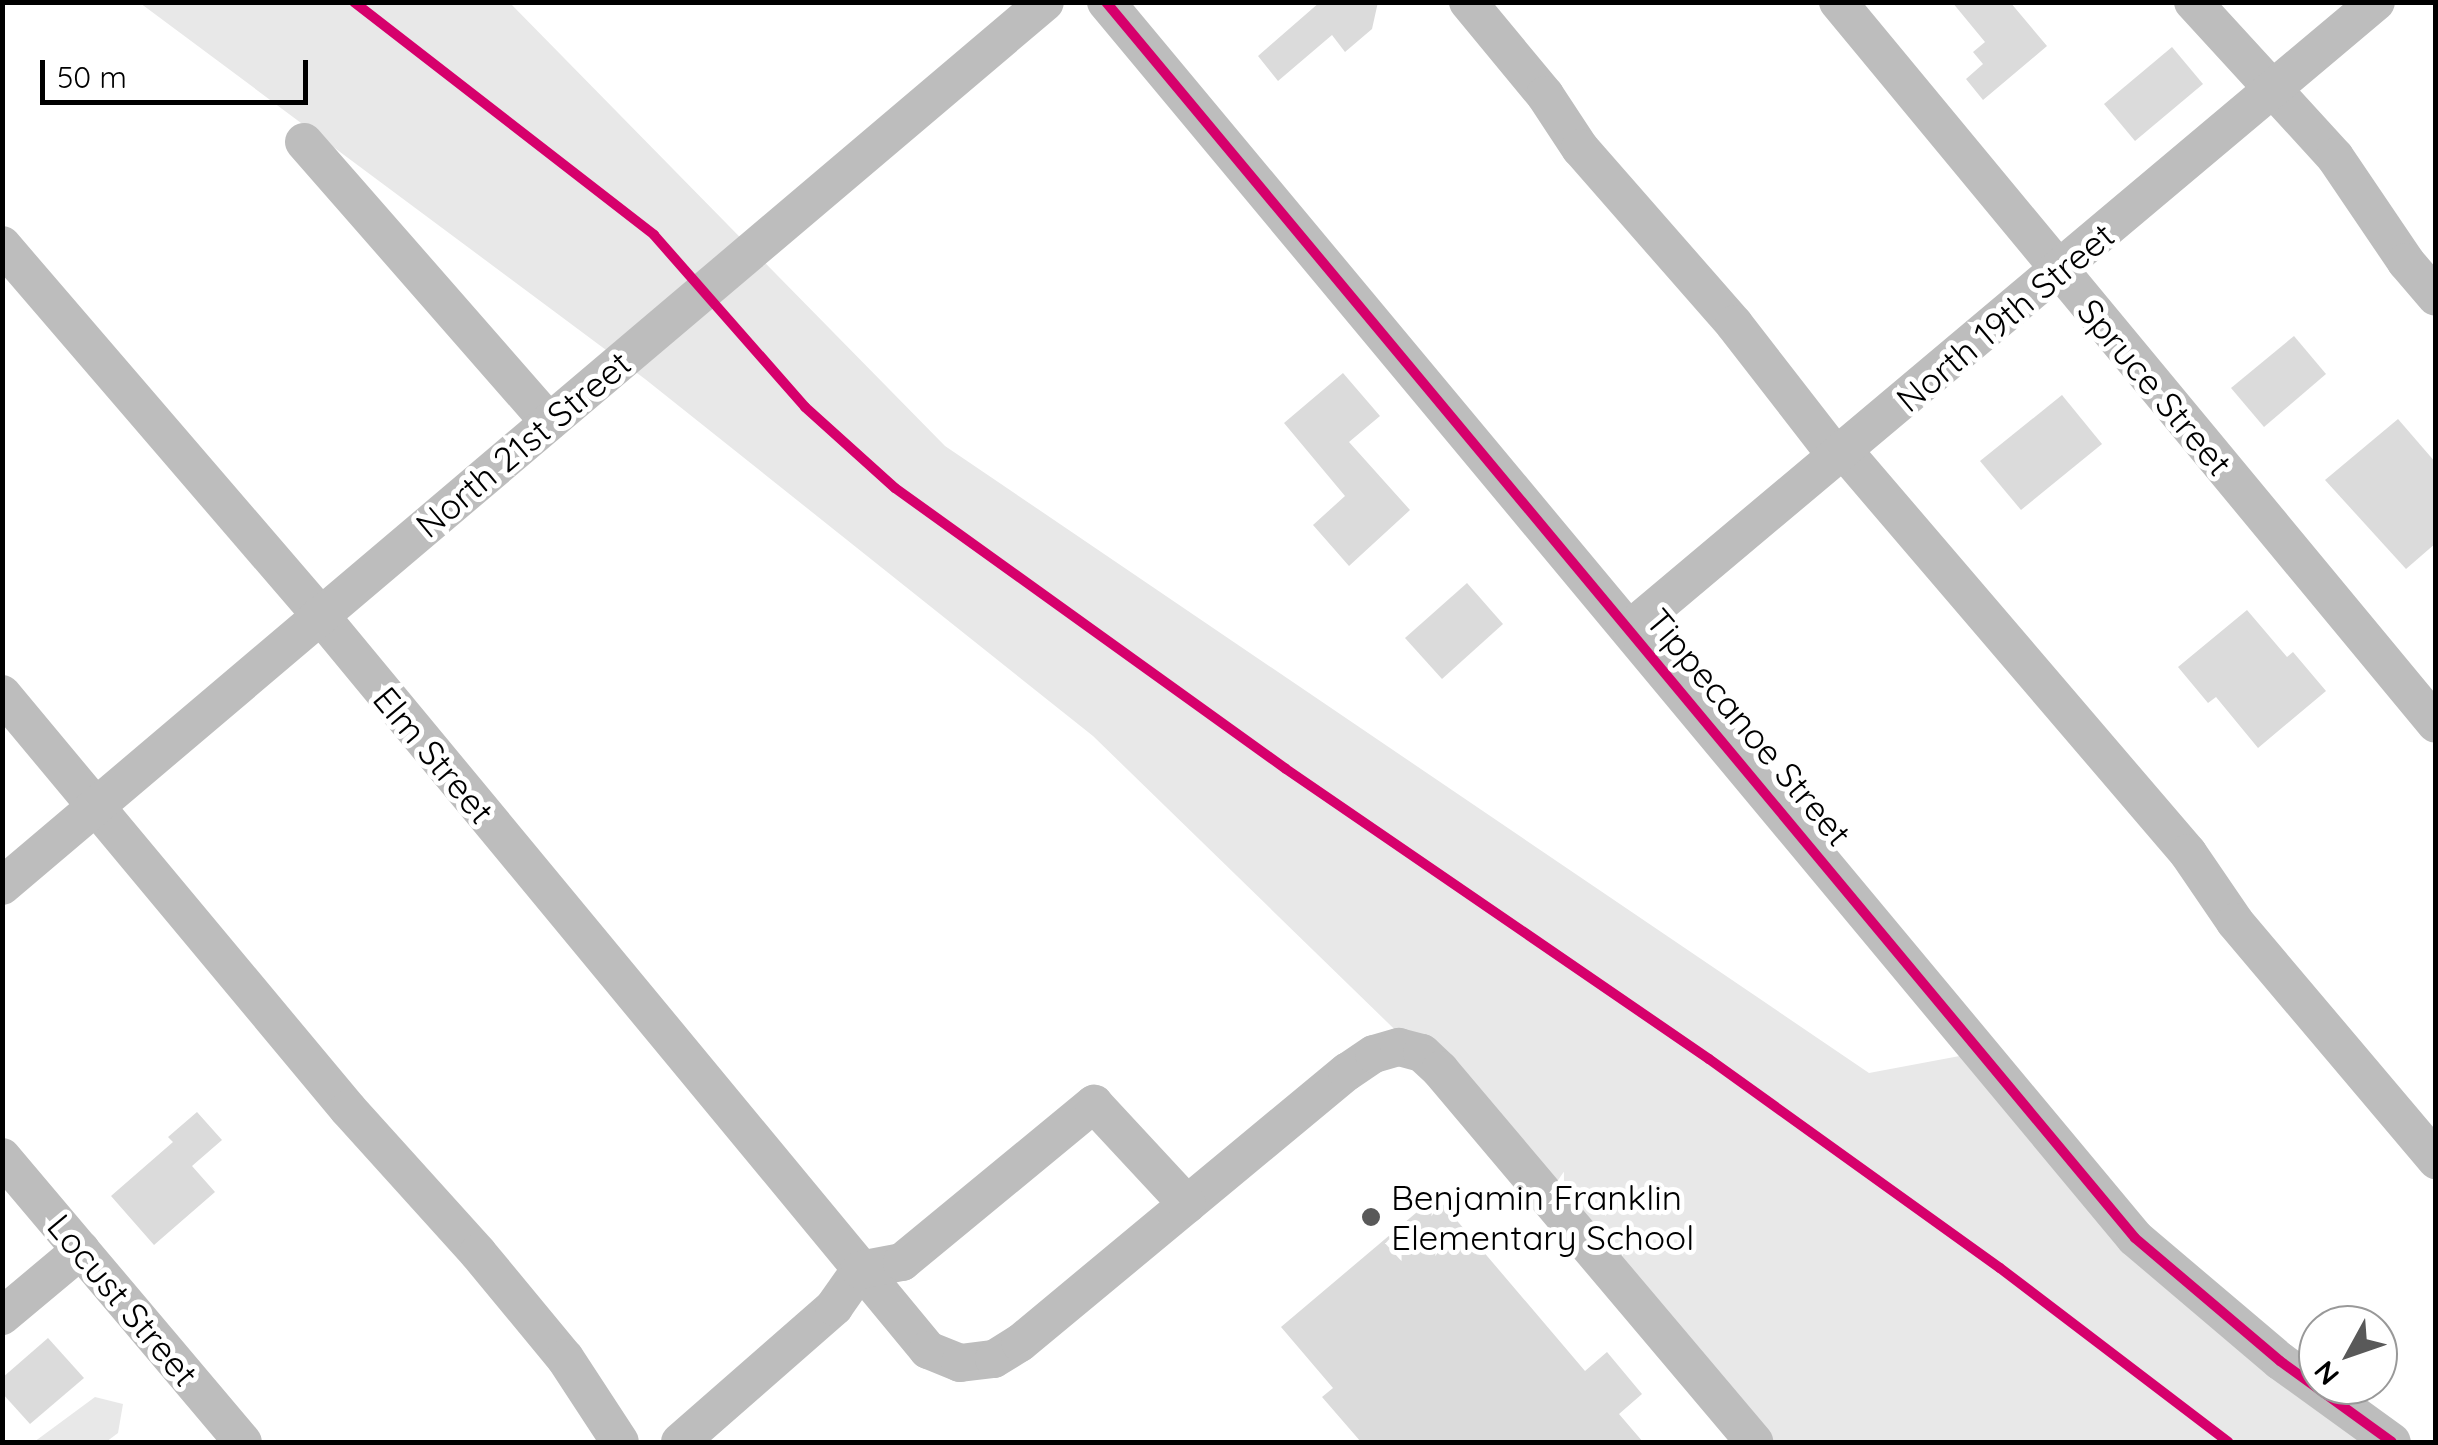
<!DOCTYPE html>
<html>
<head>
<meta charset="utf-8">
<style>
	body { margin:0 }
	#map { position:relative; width:2438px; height:1445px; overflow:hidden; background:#fff; font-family:Quicksand,sans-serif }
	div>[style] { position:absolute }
	.green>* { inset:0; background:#e8e8e8 }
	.building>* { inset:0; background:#dbdbdb }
	.minor>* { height:38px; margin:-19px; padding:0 19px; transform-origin:19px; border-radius:19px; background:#bdbdbd }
	.cycleway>* { height:10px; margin:-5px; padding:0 5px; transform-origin:5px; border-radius:5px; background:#d6006c }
	.dots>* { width:28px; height:28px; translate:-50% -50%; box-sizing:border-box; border:5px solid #fff; border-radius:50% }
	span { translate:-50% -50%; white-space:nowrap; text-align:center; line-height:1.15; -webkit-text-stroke:10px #fff; paint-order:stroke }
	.street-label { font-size:35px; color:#000 }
	.poi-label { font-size:35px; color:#000 }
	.left { translate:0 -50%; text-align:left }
	.frame { position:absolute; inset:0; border:5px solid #000; pointer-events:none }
	.north { position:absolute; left:2298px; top:1305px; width:100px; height:100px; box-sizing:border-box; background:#fff; border:2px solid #999; border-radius:50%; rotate:230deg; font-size:28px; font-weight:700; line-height:40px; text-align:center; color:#000 }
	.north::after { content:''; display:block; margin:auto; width:35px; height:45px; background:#595959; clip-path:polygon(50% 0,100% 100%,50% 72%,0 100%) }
	.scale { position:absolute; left:40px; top:60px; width:268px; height:45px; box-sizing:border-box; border:5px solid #000; border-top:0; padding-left:12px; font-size:30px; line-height:35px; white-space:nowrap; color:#000; -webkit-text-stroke:8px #fff; paint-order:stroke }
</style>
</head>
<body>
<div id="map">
	<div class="green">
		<div style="clip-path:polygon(140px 3px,510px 3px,945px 446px,1869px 1073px,1981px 1052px,2135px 1238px,2392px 1442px,1754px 1442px,1460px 1093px,1093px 736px,645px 379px)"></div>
		<div style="clip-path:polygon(95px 1397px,123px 1404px,118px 1433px,106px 1442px,34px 1442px)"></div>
	</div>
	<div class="building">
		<div style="clip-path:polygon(1320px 2px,1378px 2px,1372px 29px,1345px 52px,1332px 35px,1278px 81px,1258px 56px)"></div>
		<div style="clip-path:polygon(1952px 2px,2010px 2px,2047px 46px,1983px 100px,1966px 79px,1983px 64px,1973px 52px,1985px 42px)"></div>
		<div style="clip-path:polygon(2172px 47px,2203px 84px,2135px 141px,2104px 104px)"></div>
		<div style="clip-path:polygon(2294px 336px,2326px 374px,2264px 427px,2231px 388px)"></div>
		<div style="clip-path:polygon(1343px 373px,1380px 416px,1349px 442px,1410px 510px,1349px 566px,1313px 525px,1345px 496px,1284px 423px)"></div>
		<div style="clip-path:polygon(2062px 395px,2102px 444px,2021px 510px,1980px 461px)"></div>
		<div style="clip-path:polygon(2398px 419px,2436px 463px,2436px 543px,2406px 569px,2325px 480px)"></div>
		<div style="clip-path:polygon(1467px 583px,1503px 624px,1442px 679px,1405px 638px)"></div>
		<div style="clip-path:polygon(2247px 610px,2287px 657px,2293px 652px,2326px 691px,2258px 748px,2216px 697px,2208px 703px,2178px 667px)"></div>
		<div style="clip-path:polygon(197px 1112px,222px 1140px,192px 1166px,215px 1192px,154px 1245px,111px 1196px,173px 1142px,168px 1137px)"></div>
		<div style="clip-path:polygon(1436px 1196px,1585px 1371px,1607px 1352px,1642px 1394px,1619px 1414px,1643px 1442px,1361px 1442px,1322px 1397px,1333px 1388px,1281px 1327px)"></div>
		<div style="clip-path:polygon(48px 1338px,84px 1378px,30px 1424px,2px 1393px,2px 1378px)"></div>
	</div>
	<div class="minor">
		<div style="left:1106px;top:2px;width:1608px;rotate:50.22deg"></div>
		<div style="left:2135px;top:1238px;width:190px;rotate:40.3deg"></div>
		<div style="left:2280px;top:1361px;width:138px;rotate:35.9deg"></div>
		<div style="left:1468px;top:2px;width:121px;rotate:50.4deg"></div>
		<div style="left:1545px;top:95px;width:64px;rotate:56.6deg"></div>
		<div style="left:1580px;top:148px;width:234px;rotate:48.8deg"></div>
		<div style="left:1734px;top:324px;width:168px;rotate:52.2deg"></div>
		<div style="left:1838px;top:2px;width:937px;rotate:50.37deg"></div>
		<div style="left:2193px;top:2px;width:210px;rotate:47.5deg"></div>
		<div style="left:2335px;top:157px;width:127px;rotate:55.9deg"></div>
		<div style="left:2406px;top:262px;width:46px;rotate:49.4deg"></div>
		<div style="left:304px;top:142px;width:372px;rotate:48.8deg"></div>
		<div style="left:2px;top:245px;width:488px;rotate:49.3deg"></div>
		<div style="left:320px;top:615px;width:954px;rotate:50.4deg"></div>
		<div style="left:928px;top:1350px;width:35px;rotate:22deg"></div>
		<div style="left:960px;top:1363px;width:34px;rotate:-7deg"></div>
		<div style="left:994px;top:1359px;width:31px;rotate:-32deg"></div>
		<div style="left:1020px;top:1343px;width:425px;rotate:-39.7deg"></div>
		<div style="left:1347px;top:1072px;width:32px;rotate:-34deg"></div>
		<div style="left:1374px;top:1054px;width:26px;rotate:-16deg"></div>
		<div style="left:1399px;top:1047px;width:24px;rotate:15deg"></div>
		<div style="left:1422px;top:1053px;width:25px;rotate:43deg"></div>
		<div style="left:1440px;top:1070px;width:487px;rotate:49.8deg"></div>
		<div style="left:1844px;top:451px;width:529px;rotate:49.45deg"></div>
		<div style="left:2188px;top:853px;width:83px;rotate:55.7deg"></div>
		<div style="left:2235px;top:922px;width:312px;rotate:49.8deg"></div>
		<div style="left:1631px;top:628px;width:973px;rotate:-40.04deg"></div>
		<div style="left:2px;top:694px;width:540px;rotate:50.18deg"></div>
		<div style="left:348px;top:1109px;width:194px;rotate:47.9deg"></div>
		<div style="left:478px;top:1253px;width:136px;rotate:50.4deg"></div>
		<div style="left:565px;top:1358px;width:100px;rotate:56.8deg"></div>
		<div style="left:2px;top:886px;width:1367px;rotate:-40.28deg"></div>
		<div style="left:2px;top:1157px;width:373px;rotate:49.8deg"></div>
		<div style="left:2px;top:1316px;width:103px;rotate:-39.9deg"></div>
		<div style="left:680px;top:1442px;width:205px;rotate:-41.2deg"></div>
		<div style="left:834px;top:1307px;width:45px;rotate:-54.9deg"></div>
		<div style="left:860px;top:1270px;width:43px;rotate:-10.8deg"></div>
		<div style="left:902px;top:1262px;width:249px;rotate:-39.5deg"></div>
		<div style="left:1094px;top:1104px;width:137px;rotate:47.1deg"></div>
	</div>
	<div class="cycleway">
		<div style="left:354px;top:2px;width:380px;rotate:37.8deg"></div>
		<div style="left:654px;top:235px;width:229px;rotate:48.7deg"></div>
		<div style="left:805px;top:407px;width:121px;rotate:42deg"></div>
		<div style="left:895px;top:488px;width:481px;rotate:35.7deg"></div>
		<div style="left:1286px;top:769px;width:513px;rotate:34.43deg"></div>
		<div style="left:1709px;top:1059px;width:358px;rotate:35.7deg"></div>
		<div style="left:2000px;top:1268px;width:287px;rotate:37.3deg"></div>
		<div style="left:1106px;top:2px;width:1608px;rotate:50.22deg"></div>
		<div style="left:2135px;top:1238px;width:190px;rotate:40.3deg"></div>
		<div style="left:2280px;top:1361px;width:138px;rotate:35.9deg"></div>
	</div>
	<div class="dots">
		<div style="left:1371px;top:1217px;background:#595959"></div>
	</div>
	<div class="street-label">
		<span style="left:2005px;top:317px;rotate:-40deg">North 19th Street</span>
		<span style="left:2155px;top:387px;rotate:50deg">Spruce Street</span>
		<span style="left:523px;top:444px;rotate:-40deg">North 21st Street</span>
		<span style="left:1749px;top:727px;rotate:50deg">Tippecanoe Street</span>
		<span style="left:434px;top:755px;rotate:50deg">Elm Street</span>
		<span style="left:123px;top:1300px;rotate:50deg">Locust Street</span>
	</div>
	<div class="poi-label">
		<span class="left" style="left:1391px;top:1217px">Benjamin Franklin<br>Elementary School</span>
	</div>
	<div class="frame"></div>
	<div class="north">N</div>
	<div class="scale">50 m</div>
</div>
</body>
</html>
